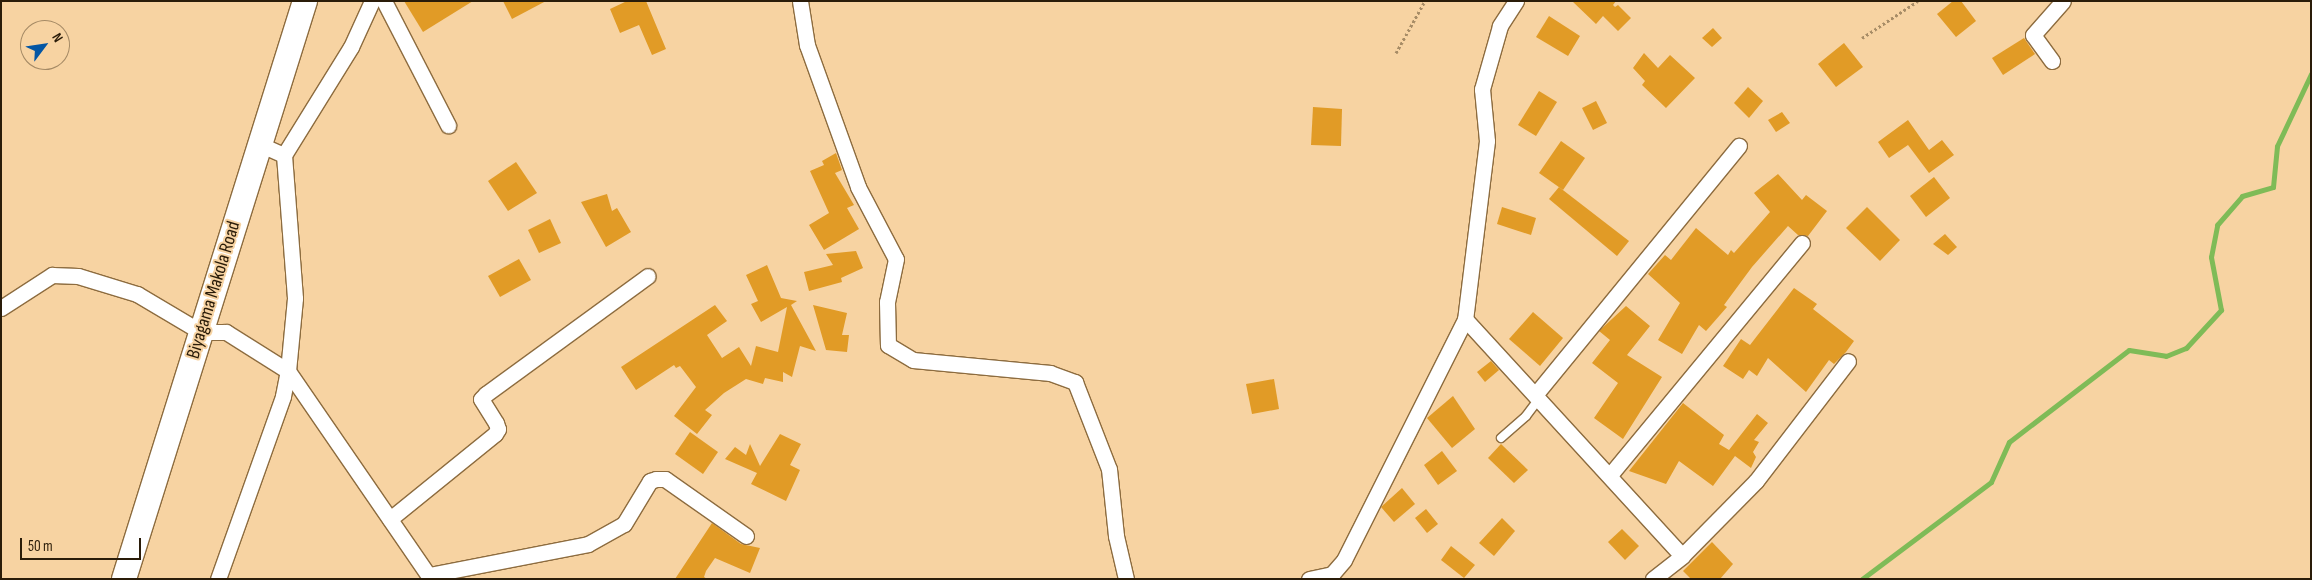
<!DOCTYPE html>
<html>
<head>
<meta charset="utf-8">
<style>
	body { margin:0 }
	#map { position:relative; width:2312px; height:580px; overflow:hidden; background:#f7d3a2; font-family:"Sofia Sans Condensed",sans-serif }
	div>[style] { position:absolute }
	.stream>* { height:5px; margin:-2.5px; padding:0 2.5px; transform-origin:2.5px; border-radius:2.5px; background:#7fbb57 }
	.building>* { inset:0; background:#e19b26 }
	.path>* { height:3px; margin-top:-1.5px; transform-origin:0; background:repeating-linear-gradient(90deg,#a78c66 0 2.5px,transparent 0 5px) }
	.roads { filter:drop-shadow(1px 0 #8d6c3f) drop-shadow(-1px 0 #8d6c3f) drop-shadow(0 1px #8d6c3f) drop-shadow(0 -1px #8d6c3f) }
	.lane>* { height:8px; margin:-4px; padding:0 4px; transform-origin:4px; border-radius:4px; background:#fff }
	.street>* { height:15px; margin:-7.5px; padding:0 7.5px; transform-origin:7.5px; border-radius:7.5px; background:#fff }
	.primary>* { height:24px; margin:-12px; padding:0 12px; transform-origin:12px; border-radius:12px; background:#fff }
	span { translate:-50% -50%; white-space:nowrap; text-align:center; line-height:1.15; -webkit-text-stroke:4px #f7d3a2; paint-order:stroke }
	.street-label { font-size:19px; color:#2a1c09 }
	.frame { position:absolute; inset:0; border:2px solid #2a1c09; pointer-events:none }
	.north { position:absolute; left:20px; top:20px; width:50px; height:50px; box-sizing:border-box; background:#f7d3a2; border:1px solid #a58a65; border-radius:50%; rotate:59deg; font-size:14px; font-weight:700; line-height:20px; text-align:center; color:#2a1c09 }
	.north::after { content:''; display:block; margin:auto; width:18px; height:22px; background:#0456a4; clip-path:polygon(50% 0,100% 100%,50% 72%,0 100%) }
	.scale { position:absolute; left:20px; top:538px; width:121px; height:22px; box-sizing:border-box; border:2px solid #2a1c09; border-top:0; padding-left:6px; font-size:15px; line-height:18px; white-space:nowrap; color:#2a1c09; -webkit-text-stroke:4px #f7d3a2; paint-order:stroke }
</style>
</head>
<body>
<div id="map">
	<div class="stream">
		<div style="left:1862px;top:579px;width:161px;rotate:-36.9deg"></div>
		<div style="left:1991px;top:482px;width:44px;rotate:-65.8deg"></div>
		<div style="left:2009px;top:442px;width:151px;rotate:-37.5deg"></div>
		<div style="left:2129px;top:350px;width:37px;rotate:9deg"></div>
		<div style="left:2166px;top:356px;width:22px;rotate:-22deg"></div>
		<div style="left:2186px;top:348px;width:52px;rotate:-47.4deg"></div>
		<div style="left:2221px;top:310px;width:54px;rotate:-100.7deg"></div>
		<div style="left:2211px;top:257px;width:33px;rotate:-79deg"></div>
		<div style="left:2217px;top:225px;width:38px;rotate:-49deg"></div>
		<div style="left:2242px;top:196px;width:32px;rotate:-16deg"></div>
		<div style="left:2273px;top:187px;width:41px;rotate:-84.4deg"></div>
		<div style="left:2277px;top:146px;width:80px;rotate:-64.7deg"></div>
	</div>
	<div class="building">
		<div style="clip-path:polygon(404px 1px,473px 1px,423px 32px)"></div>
		<div style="clip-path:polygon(503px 1px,546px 1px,512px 19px)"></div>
		<div style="clip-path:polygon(627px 1px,646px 1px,666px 49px,652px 55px,639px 25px,620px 33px,610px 9px)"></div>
		<div style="clip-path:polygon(1572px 1px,1616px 1px,1613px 5px,1615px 7px,1618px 5px,1631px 18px,1618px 31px,1603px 16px,1596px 24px)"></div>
		<div style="clip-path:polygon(1953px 1px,1961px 1px,1976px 21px,1956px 37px,1937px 14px)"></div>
		<div style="clip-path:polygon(1549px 16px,1580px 36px,1568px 56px,1536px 37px)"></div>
		<div style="clip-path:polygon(1713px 28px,1722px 38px,1712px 47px,1702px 38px)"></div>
		<div style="clip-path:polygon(2024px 38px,2035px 54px,2003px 75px,1992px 58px)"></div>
		<div style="clip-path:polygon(1844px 43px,1863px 67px,1836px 87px,1818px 64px)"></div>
		<div style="clip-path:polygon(1644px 53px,1658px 68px,1670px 55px,1695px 78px,1666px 108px,1642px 85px,1645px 81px,1633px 68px)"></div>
		<div style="clip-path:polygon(1748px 87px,1763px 101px,1749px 118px,1734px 103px)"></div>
		<div style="clip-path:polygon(1539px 91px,1557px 102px,1536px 136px,1518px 125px)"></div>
		<div style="clip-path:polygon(1596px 101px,1607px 123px,1593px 130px,1582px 108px)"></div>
		<div style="clip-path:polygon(1313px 107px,1342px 109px,1341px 146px,1311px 145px)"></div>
		<div style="clip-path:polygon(1782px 112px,1790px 123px,1776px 132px,1768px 120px)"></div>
		<div style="clip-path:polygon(1908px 120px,1929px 150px,1942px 140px,1954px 155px,1929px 173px,1908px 145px,1889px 158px,1878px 142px)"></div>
		<div style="clip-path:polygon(1561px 141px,1585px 158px,1563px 190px,1539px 173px)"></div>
		<div style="clip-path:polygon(836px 153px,842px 170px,835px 173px,854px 205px,847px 208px,859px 229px,824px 250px,809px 225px,829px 213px,810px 171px,824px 165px,822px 161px)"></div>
		<div style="clip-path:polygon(516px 162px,537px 193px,508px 211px,488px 181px)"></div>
		<div style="clip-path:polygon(1778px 174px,1802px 200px,1806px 195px,1827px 211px,1808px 236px,1798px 235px,1788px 226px,1752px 267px,1724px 305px,1727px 307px,1706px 331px,1699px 325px,1682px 354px,1658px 340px,1680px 303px,1648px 274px,1665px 255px,1671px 260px,1696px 228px,1728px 255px,1731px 250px,1734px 253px,1770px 212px,1754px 193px)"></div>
		<div style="clip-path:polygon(1934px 177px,1950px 198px,1926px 217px,1910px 196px)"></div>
		<div style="clip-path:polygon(1559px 187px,1629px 241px,1617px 256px,1549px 199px)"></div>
		<div style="clip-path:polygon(607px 194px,612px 211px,617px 208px,631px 232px,606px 247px,581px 202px)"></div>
		<div style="clip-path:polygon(1502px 207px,1536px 218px,1531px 235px,1497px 224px)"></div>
		<div style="clip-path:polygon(1867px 207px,1900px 240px,1880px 261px,1846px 228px)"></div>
		<div style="clip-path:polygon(550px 219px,561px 243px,539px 253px,528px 230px)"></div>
		<div style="clip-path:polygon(1945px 234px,1957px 247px,1948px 255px,1933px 244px)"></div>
		<div style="clip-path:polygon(856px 251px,863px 268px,841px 278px,842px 282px,809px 291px,804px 272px,833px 265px,826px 254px)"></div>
		<div style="clip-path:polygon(519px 259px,531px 280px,500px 297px,488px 276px)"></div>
		<div style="clip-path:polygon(767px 265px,781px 298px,797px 301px,791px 305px,816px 351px,800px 346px,792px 377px,783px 372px,783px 382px,765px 378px,763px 384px,746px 379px,724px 393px,705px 410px,712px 415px,697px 434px,674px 416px,696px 387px,680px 366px,676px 368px,674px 365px,636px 390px,621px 367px,715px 305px,727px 321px,707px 335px,722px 358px,739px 347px,751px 366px,756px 346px,778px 352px,787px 307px,761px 322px,751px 304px,758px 301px,746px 275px)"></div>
		<div style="clip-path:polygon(1794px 288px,1817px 304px,1813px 309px,1854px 341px,1846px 352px,1834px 364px,1829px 360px,1806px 392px,1768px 358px,1757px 376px,1749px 370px,1743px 379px,1723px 366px,1741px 339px,1750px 345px)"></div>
		<div style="clip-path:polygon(813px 305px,847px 313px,842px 335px,849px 335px,847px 352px,826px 350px)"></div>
		<div style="clip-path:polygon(1626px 306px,1650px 326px,1627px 355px,1662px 377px,1623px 439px,1594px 418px,1618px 383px,1592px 363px,1610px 340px,1599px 331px)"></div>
		<div style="clip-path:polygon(1533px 312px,1563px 338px,1540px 366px,1509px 339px)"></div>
		<div style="clip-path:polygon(1491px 361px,1499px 370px,1485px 382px,1477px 372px)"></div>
		<div style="clip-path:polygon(1274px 379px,1279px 409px,1252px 414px,1246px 384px)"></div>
		<div style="clip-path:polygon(1453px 396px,1475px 429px,1452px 448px,1427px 418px)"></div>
		<div style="clip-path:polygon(1683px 403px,1724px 435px,1719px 444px,1729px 450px,1757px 414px,1768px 423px,1754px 440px,1759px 442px,1753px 452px,1756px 457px,1751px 468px,1735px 456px,1713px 486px,1679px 461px,1666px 484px,1629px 471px)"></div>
		<div style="clip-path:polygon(690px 432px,718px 452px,703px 474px,675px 454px)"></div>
		<div style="clip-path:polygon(780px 434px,801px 444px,790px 465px,800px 470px,786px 501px,751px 484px,757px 473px,725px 459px,735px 447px,746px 455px,750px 444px,760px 466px)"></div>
		<div style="clip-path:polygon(1501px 444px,1528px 470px,1514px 483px,1488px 458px)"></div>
		<div style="clip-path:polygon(1442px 451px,1457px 471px,1438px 485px,1424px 465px)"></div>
		<div style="clip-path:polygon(1402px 488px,1415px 504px,1394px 522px,1381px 507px)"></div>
		<div style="clip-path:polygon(1426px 509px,1438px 524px,1427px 533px,1415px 518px)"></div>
		<div style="clip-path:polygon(1502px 518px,1515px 531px,1494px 556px,1479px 543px)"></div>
		<div style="clip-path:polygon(712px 523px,741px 544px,760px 548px,750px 573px,715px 558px,706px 571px,704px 577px,707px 579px,675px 579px)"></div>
		<div style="clip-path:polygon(1622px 529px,1639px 546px,1625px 560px,1608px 542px)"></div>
		<div style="clip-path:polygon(1712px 542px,1733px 564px,1720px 579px,1691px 579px,1683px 571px)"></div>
		<div style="clip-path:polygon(1451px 546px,1475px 565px,1464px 578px,1441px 560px)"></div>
	</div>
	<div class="path">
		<div style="left:1862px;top:38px;width:67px;rotate:-33.5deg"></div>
		<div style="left:1396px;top:53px;width:60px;rotate:-60.9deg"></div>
	</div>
	<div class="roads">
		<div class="lane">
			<div style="left:1501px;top:438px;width:33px;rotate:-41deg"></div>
			<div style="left:1526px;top:416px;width:21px;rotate:-53deg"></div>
		</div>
		<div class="street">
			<div style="left:384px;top:1px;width:140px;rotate:62.7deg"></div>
			<div style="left:800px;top:1px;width:45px;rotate:81deg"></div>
			<div style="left:807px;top:45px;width:151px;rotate:70.2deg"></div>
			<div style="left:858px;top:187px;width:81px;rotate:62.2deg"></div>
			<div style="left:896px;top:259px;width:44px;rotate:101.8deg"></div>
			<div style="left:887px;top:302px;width:43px;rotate:88.7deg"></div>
			<div style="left:888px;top:345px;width:29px;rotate:31deg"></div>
			<div style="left:913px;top:360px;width:138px;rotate:5.4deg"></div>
			<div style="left:1050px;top:373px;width:27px;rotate:20deg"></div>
			<div style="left:1075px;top:382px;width:93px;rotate:68.7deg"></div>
			<div style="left:1109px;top:469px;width:67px;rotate:84deg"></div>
			<div style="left:1116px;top:536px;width:44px;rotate:76.9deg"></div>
			<div style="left:1516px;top:1px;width:30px;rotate:123deg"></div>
			<div style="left:1500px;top:26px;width:66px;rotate:105.9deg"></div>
			<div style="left:1482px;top:89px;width:52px;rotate:84.5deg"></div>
			<div style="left:1487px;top:141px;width:179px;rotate:97deg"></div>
			<div style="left:1465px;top:319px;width:321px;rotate:47.5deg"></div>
			<div style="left:2052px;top:61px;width:32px;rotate:-126deg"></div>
			<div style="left:2033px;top:35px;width:45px;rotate:-48.6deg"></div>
			<div style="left:259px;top:144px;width:27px;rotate:24deg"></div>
			<div style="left:284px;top:155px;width:127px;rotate:-58.2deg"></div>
			<div style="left:351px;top:47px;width:51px;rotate:-65.5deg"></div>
			<div style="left:1px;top:308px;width:61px;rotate:-32.9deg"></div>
			<div style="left:52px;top:275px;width:26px;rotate:2deg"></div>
			<div style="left:78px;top:276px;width:62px;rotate:17deg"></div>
			<div style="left:137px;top:294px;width:74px;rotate:30.7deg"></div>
			<div style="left:201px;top:332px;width:25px"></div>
			<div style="left:226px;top:332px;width:73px;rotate:32.2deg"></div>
			<div style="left:288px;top:371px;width:252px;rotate:55.5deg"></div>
			<div style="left:1535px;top:395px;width:322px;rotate:-50.7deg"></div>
			<div style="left:1610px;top:475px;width:301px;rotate:-50.4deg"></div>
			<div style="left:390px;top:519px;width:135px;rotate:-39deg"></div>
			<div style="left:495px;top:434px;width:6px;rotate:-59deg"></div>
			<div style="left:498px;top:429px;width:6px;rotate:-108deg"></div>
			<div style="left:496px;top:423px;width:28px;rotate:-122deg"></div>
			<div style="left:481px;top:399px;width:7px;rotate:-45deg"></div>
			<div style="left:486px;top:394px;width:200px;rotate:-36.1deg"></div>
			<div style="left:429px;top:575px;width:162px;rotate:-11deg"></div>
			<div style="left:588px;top:544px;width:41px;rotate:-29.1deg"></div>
			<div style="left:624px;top:524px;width:50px;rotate:-58.8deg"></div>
			<div style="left:650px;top:481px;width:6px;rotate:-18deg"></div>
			<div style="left:656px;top:479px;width:9px"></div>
			<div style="left:665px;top:479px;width:99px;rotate:35.1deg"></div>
			<div style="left:218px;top:579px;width:194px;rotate:-70.4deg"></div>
			<div style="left:283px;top:396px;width:25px;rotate:-79deg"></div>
			<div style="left:288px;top:371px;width:73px;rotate:-84.5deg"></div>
			<div style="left:295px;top:298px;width:143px;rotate:-94.4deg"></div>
			<div style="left:1309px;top:579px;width:24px;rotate:-12deg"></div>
			<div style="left:1332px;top:574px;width:18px;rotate:-49deg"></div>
			<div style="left:1344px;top:560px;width:270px;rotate:-63.3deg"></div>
			<div style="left:1653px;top:579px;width:37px;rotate:-38deg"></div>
			<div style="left:1682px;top:556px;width:105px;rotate:-45.4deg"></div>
			<div style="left:1756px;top:481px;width:151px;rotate:-52.5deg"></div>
		</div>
		<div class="primary">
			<div style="left:124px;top:579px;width:606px;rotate:-72.61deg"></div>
		</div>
	</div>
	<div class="street-label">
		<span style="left:214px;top:290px;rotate:-73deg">Biyagama Makola Road</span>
	</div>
	<div class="frame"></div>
	<div class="north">N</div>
	<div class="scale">50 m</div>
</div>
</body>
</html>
